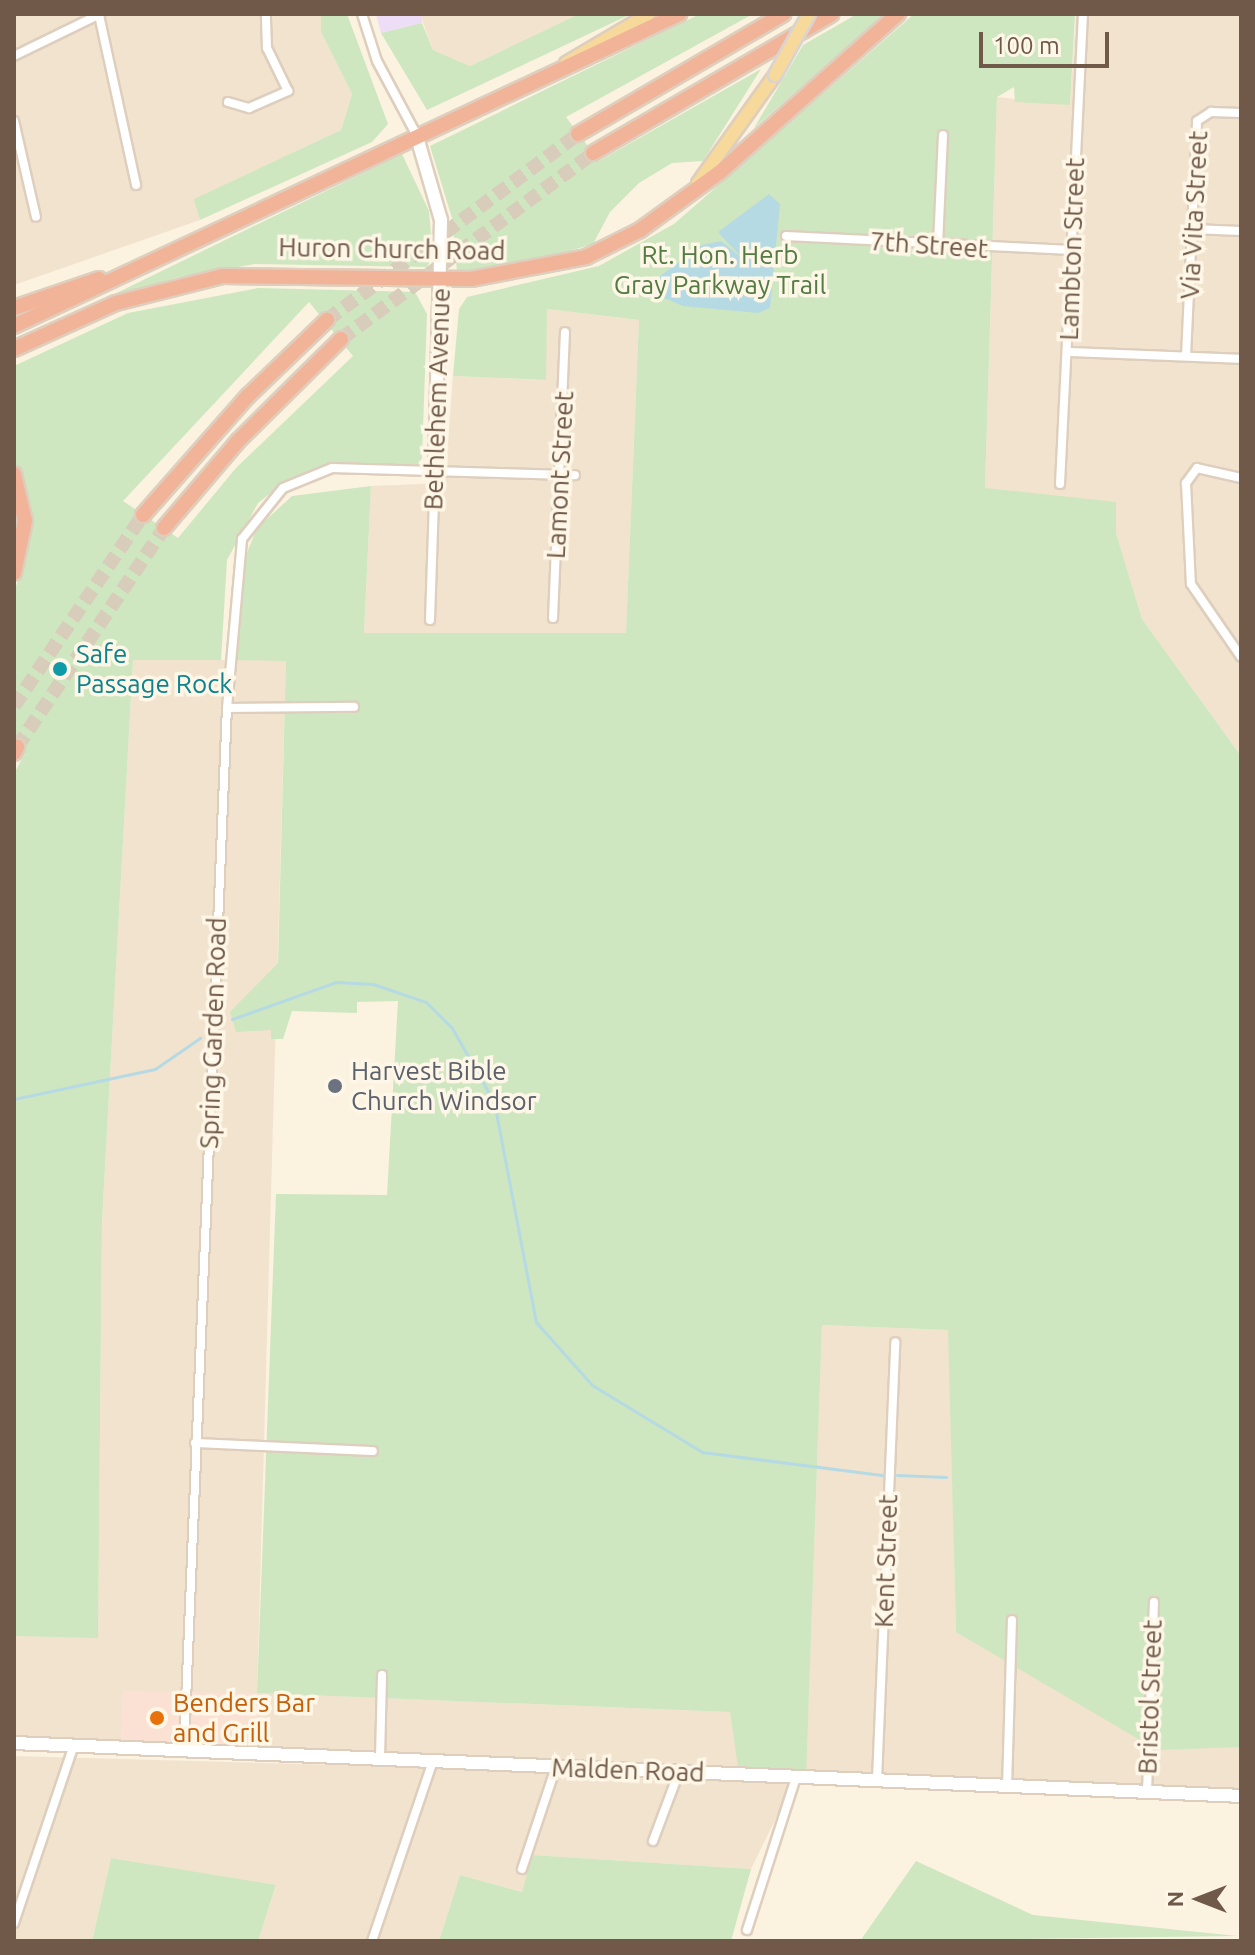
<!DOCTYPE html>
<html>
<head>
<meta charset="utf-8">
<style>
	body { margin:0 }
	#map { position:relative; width:1255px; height:1955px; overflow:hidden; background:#fbf2e0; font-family:Ubuntu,sans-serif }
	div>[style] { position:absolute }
	.residential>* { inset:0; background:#f2e3cf }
	.commercial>* { inset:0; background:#fbe1d4 }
	.education>* { inset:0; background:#eeddf7 }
	.green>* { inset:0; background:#cee7c0 }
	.water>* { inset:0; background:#b6dae3 }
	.stream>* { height:3px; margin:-1.5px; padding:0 1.5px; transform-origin:1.5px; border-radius:1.5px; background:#b6dae3 }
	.highway-tunnel>* { height:14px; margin-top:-7px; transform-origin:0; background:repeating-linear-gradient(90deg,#d8ccba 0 14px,transparent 0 21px) }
	.roads { filter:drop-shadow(2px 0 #decebd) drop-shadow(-2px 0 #decebd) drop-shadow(0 2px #decebd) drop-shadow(0 -2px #decebd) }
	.street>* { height:8px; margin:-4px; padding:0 4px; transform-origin:4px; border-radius:4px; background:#fff }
	.secondary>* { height:12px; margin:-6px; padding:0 6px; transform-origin:6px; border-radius:6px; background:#fff }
	.primary>* { height:12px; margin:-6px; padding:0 6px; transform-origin:6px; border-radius:6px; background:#f7d99b }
	.highway>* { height:14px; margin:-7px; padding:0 7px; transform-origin:7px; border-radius:7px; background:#f2b499 }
	.bridges { filter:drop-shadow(2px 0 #dad4d0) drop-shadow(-2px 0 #dad4d0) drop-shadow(0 2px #dad4d0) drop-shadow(0 -2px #dad4d0) }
	.primary-bridge>* { height:12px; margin:-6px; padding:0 6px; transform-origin:6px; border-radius:6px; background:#f7d99b }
	.dots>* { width:22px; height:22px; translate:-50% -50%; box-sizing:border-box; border:4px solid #fef6e6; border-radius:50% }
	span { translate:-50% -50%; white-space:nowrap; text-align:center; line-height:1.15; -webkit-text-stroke:7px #fef6e6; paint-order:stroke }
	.street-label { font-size:26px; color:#705949 }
	.park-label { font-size:26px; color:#537b44 }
	.culture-label { font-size:26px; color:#0d838f }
	.left { translate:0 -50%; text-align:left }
	.worship-label { font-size:26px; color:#5b616d }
	.food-label { font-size:26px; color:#c56008 }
	.frame { position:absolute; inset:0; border:16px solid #705949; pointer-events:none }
	.north { position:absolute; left:1159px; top:1859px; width:80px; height:80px; -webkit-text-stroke:6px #fef6e6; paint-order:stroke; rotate:270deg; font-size:22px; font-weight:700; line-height:32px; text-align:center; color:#705949 }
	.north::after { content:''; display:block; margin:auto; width:28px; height:36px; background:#705949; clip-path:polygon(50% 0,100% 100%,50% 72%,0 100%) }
	.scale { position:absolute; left:979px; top:32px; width:130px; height:36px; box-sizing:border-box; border:4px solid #705949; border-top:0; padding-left:10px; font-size:24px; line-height:28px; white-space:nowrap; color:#705949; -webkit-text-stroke:6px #fef6e6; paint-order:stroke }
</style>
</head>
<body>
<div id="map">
	<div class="residential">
		<div style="clip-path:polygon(14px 14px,321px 14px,321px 32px,352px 94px,341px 130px,195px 199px,200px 220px,14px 285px)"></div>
		<div style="clip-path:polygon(420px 14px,579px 14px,470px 66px,433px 50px)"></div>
		<div style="clip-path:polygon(1076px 14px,1241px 14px,1241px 756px,1142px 619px,1116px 533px,1116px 503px,985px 489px,997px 97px,1070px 105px)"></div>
		<div style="clip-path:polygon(547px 309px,639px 320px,626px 633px,364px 633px,371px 486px,445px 483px,453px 376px,545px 380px)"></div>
		<div style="clip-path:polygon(133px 660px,286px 660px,257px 1693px,808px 1715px,822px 1325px,949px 1330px,956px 1632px,1241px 1640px,1241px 1791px,796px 1777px,751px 1869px,532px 1855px,522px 1892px,460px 1875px,439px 1941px,258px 1941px,276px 1886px,111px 1858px,92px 1941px,14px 1941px,14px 1756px,732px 1776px,256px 1753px,257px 1694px,123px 1692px,121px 1748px,14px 1743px,14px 1636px,98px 1637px,102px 1222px)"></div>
	</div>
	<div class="commercial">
		<div style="clip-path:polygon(123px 1691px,257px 1693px,256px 1753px,121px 1748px)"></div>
	</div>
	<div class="education">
		<div style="clip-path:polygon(376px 14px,422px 14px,422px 23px,381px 33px)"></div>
	</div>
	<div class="green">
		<div style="clip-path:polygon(321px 14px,347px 14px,388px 124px,372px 142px,200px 220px,194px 199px,341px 130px,352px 94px,321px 32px)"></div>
		<div style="clip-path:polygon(579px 14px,631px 14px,427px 110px,381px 33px,422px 23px,433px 50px,470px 66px)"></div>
		<div style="clip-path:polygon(700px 14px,753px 14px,566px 117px,599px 161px,761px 69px,703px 161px,672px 163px,639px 183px,610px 212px,593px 244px,509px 269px,457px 272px,452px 218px,430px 146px)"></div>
		<div style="clip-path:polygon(857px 14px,885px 14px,754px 128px,803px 45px)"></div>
		<div style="clip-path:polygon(914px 14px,1075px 14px,1070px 105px,1015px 102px,1014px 87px,997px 97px,985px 488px,1116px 502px,1116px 533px,1142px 619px,1241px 756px,1241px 1747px,1157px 1750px,956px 1632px,948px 1330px,822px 1325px,806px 1778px,739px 1774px,730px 1712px,257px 1693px,276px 1194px,387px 1195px,398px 1001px,357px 1002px,357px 1013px,292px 1011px,283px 1039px,271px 1039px,271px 1030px,236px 1032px,230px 1012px,278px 963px,286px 661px,235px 660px,246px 555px,257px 528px,292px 496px,371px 486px,364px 633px,626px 633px,639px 320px,547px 309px,546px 380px,453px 376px,459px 309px,467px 297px,599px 266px,674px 224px)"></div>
		<div style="clip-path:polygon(402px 154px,429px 211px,433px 256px,427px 267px,255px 264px,175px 278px,96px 303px)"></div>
		<div style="clip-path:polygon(evenodd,258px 288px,415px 292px,427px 314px,422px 458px,418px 464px,336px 464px,286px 481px,258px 503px,227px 560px,221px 660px,133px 660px,102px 1222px,98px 1638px,14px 1636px,14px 774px,25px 753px,14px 745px,14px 591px,27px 558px,30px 510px,14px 459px,14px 366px,128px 313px,258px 288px,309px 302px,353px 356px,236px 468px,178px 538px,123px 501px,309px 302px)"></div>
		<div style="clip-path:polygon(532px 1855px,751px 1869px,731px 1941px,439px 1941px,460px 1875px,522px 1892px)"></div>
		<div style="clip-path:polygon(111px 1858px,276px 1885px,258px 1941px,92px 1941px)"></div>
		<div style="clip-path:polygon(916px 1861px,1033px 1915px,1237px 1936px,860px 1941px)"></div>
	</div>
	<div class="water">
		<div style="clip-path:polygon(769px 194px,780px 204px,770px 308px,758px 313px,683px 306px,650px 292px,653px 281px,702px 245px,721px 241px,743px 259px,718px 232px)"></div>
	</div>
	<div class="stream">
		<div style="left:232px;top:1019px;width:110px;rotate:-19.6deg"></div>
		<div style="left:336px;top:982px;width:37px;rotate:3deg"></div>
		<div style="left:373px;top:984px;width:56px;rotate:18.8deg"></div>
		<div style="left:426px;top:1002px;width:37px;rotate:45deg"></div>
		<div style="left:452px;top:1028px;width:85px;rotate:60.4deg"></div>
		<div style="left:494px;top:1102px;width:224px;rotate:79.2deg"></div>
		<div style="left:536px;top:1322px;width:84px;rotate:48.4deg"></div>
		<div style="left:592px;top:1385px;width:129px;rotate:31.3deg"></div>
		<div style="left:702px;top:1452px;width:181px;rotate:7.3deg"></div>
		<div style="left:14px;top:1099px;width:144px;rotate:-12deg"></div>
		<div style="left:155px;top:1069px;width:55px;rotate:-34.6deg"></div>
		<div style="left:897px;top:1475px;width:49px;rotate:2.3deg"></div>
	</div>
	<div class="highway-tunnel">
		<div style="left:327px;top:320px;width:312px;rotate:-36.5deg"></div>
		<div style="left:341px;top:339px;width:313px;rotate:-36.4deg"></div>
		<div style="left:14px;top:706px;width:230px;rotate:-56deg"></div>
		<div style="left:17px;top:747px;width:264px;rotate:-56.1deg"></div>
	</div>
	<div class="roads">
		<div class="street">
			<div style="left:362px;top:14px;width:49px;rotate:72.3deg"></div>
			<div style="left:377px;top:61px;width:83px;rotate:61.9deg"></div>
			<div style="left:99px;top:15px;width:174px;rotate:77.7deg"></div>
			<div style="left:14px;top:56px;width:96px;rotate:-26deg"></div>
			<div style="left:228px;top:102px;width:22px;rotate:16deg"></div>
			<div style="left:249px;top:108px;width:43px;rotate:-23.6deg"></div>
			<div style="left:288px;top:91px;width:48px;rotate:-116deg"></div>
			<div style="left:267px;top:48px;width:34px;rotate:-92deg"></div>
			<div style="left:14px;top:121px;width:98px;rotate:77.1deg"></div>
			<div style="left:1192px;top:229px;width:49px;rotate:2.3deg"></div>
			<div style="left:786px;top:236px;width:286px;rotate:2.8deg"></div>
			<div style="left:938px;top:245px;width:110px;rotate:-87.4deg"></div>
			<div style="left:1068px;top:352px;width:173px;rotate:2.3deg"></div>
			<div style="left:1186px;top:356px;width:235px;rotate:-87.3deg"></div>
			<div style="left:1197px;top:121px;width:17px;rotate:-33deg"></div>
			<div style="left:1211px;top:112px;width:30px;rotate:2deg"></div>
			<div style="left:1241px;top:478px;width:45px;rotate:-167.2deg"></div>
			<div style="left:1197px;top:468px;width:19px;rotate:126deg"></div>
			<div style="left:1186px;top:483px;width:101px;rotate:87.2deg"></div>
			<div style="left:1191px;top:584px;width:88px;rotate:55.6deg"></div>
			<div style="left:1060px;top:484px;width:471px;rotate:-87.2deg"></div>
			<div style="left:553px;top:618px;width:286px;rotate:-87.6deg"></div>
			<div style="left:430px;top:620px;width:150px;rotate:-88.1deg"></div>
			<div style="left:227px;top:708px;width:127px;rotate:-0.5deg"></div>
			<div style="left:195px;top:1443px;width:178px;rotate:2.6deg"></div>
			<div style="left:184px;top:1750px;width:1043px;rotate:-87.64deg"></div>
			<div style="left:227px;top:708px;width:170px;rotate:-84.9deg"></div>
			<div style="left:242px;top:539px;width:65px;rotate:-51.2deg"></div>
			<div style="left:283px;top:488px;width:53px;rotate:-22.2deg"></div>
			<div style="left:332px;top:468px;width:243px;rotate:1.7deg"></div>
			<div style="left:380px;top:1758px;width:83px;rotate:-88.6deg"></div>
			<div style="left:877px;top:1780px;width:438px;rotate:-87.6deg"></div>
			<div style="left:1007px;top:1787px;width:167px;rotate:-88.3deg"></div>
			<div style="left:1147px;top:1792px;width:190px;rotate:-87.9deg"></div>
			<div style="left:653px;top:1841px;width:74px;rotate:-69.4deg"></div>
			<div style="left:522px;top:1869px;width:108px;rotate:-71.6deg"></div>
			<div style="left:14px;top:1923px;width:188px;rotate:-71.4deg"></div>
			<div style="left:747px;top:1930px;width:161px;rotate:-72.2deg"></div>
			<div style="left:372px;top:1941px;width:190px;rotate:-71.3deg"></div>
		</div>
		<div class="secondary">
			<div style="left:416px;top:134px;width:90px;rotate:73.8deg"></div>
			<div style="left:441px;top:220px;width:250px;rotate:91.4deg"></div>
			<div style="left:14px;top:1743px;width:1228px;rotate:2.47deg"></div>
		</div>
		<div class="primary">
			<div style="left:566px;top:63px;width:96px;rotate:-30.6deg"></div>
			<div style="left:698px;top:183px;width:133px;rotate:-54.5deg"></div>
		</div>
		<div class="highway">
			<div style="left:578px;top:134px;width:238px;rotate:-30.3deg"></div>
			<div style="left:593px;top:153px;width:276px;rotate:-30.2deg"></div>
			<div style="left:14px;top:308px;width:90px;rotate:-18.8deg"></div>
			<div style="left:14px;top:326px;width:735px;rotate:-25.13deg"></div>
			<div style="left:14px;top:349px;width:112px;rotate:-24.3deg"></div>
			<div style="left:116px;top:303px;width:110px;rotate:-14.2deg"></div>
			<div style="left:223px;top:276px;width:248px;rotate:0.7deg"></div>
			<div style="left:471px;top:279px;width:117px;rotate:-10.8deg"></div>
			<div style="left:586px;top:257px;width:60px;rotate:-26.6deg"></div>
			<div style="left:640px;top:230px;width:99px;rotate:-35.9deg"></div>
			<div style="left:720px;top:172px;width:238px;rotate:-41.6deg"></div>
			<div style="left:14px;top:474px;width:48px;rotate:76.8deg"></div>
			<div style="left:25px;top:521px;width:53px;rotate:101.9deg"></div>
			<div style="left:143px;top:515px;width:159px;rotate:-48.6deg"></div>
			<div style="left:248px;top:396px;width:110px;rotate:-43.9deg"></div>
			<div style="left:164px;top:528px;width:114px;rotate:-49.6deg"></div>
			<div style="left:238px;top:441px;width:145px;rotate:-44.7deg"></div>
			<div style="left:14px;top:753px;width:7px;rotate:-63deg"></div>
		</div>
	</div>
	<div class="bridges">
		<div class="primary-bridge">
			<div style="left:775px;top:75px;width:70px;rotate:-60.9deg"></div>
		</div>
	</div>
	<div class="dots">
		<div style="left:60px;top:669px;background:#0f9aa8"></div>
		<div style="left:335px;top:1086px;background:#6b7280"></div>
		<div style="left:157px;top:1718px;background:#e8710a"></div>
	</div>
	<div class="street-label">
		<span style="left:1194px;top:215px;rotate:-87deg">Via Vita Street</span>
		<span style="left:929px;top:245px;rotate:4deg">7th Street</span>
		<span style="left:392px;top:249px;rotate:1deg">Huron Church Road</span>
		<span style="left:1072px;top:249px;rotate:-88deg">Lambton Street</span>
		<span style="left:437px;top:399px;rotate:-88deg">Bethlehem Avenue</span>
		<span style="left:560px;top:475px;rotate:-87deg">Lamont Street</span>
		<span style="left:213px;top:1033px;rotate:-88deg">Spring Garden Road</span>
		<span style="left:886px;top:1561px;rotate:-88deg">Kent Street</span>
		<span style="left:1150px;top:1697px;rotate:-88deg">Bristol Street</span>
		<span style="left:628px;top:1770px;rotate:2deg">Malden Road</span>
	</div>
	<div class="park-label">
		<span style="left:720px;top:270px">Rt. Hon. Herb<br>Gray Parkway Trail</span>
	</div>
	<div class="culture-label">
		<span class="left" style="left:76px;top:669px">Safe<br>Passage Rock</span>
	</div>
	<div class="worship-label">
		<span class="left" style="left:351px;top:1086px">Harvest Bible<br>Church Windsor</span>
	</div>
	<div class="food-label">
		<span class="left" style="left:173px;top:1718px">Benders Bar<br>and Grill</span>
	</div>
	<div class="frame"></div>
	<div class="north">N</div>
	<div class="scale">100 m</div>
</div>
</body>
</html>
